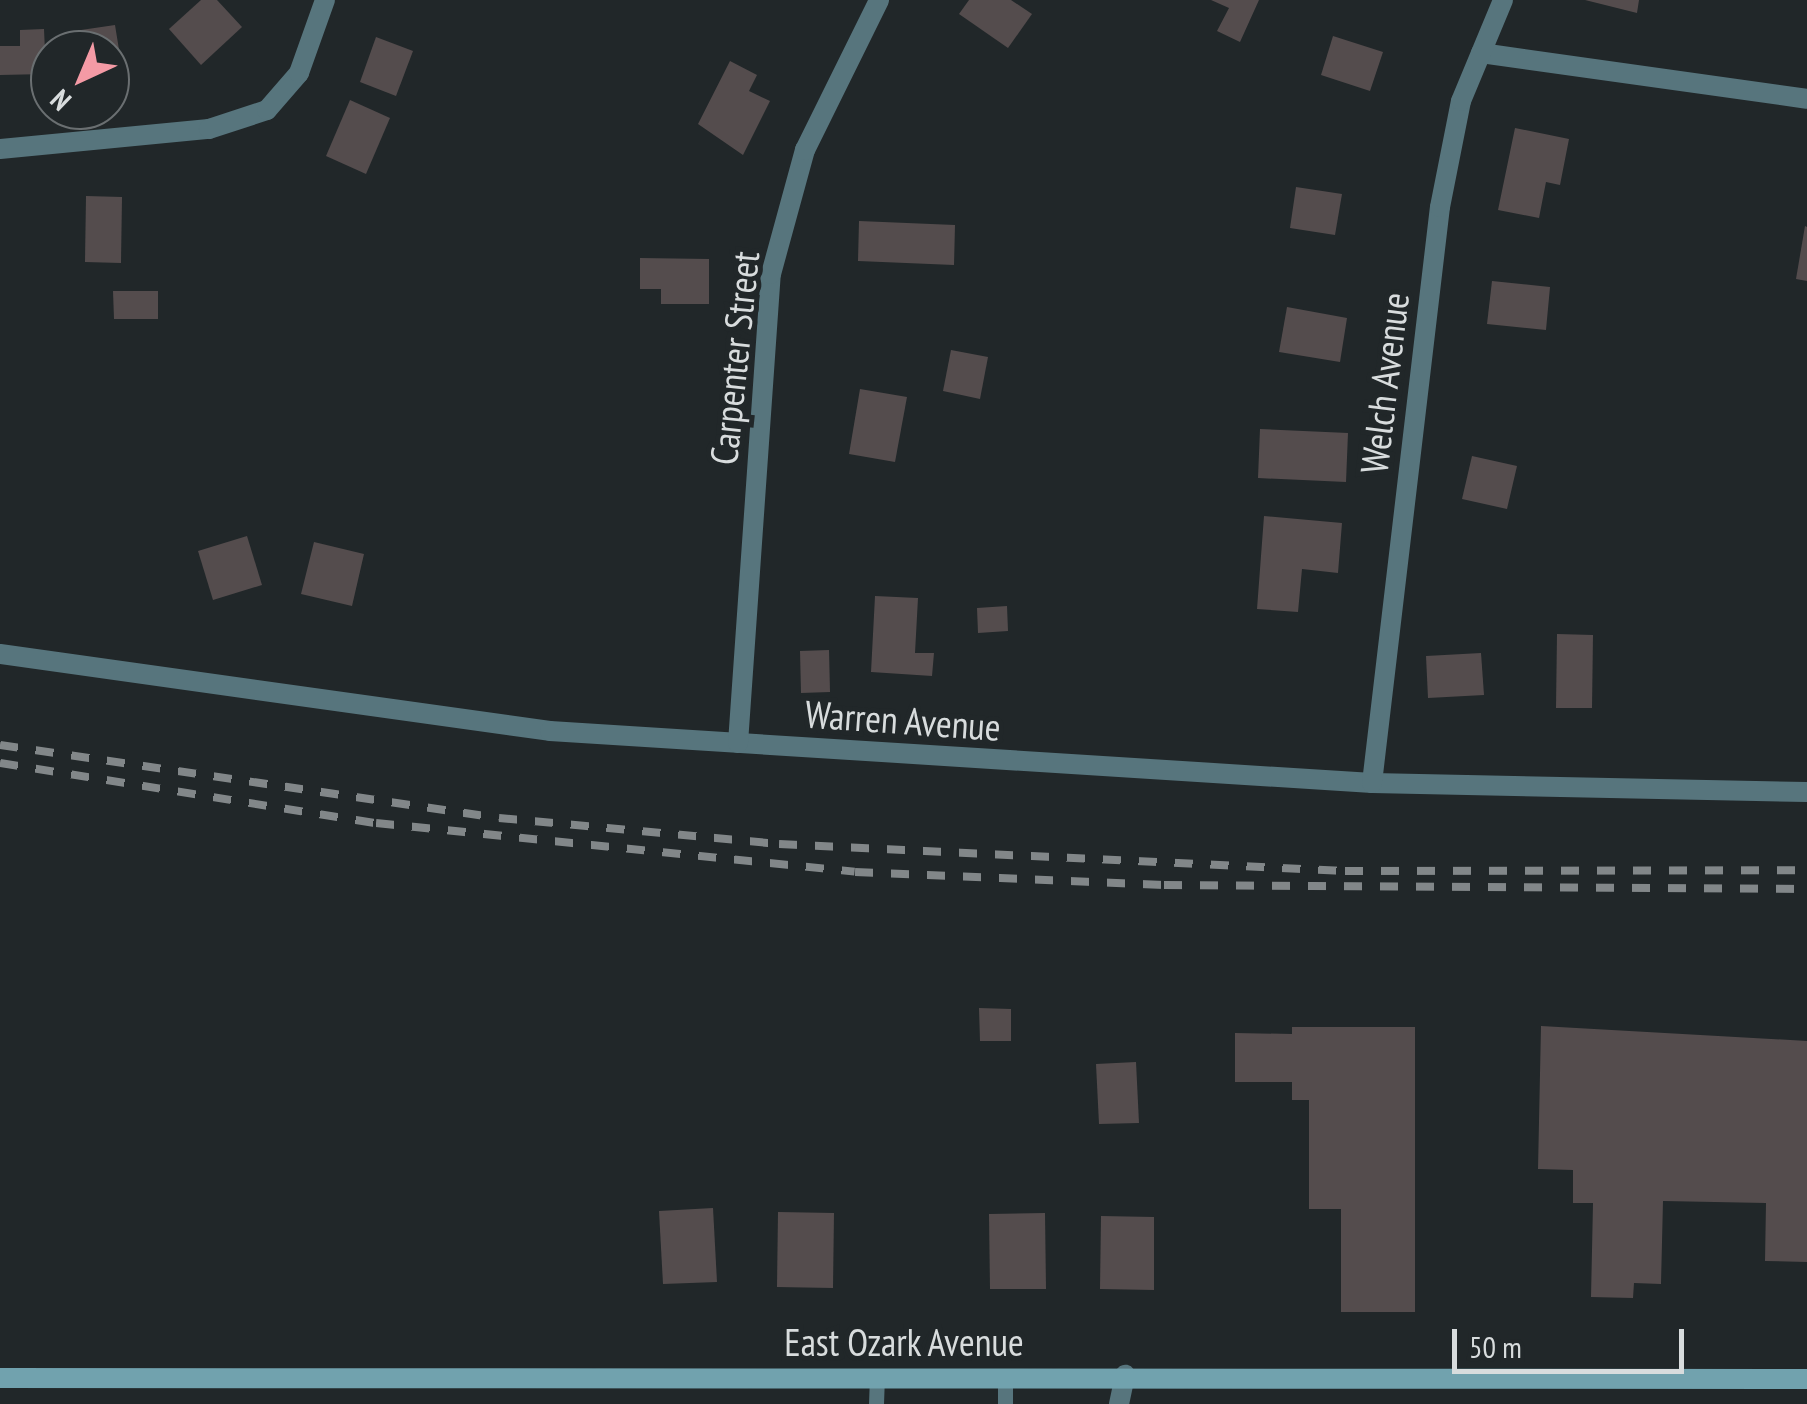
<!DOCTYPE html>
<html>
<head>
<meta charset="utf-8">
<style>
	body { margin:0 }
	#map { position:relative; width:1807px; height:1404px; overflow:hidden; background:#212729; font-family:"PT Sans Narrow",sans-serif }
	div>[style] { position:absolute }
	.building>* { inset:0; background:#544c4d }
	.service>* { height:15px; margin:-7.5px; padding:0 7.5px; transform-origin:7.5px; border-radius:7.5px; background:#57757d }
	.minor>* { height:20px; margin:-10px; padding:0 10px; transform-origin:10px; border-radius:10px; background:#57757d }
	.secondary>* { height:20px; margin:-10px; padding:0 10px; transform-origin:10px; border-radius:10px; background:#71a2ae }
	.rail>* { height:8px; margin-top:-4px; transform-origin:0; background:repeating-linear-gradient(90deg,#828789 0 18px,transparent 0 36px) }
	span { translate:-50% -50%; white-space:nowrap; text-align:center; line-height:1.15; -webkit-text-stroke:10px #212729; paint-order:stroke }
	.street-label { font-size:38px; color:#d8dcdd }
	.north { position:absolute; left:30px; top:30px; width:100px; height:100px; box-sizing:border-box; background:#212729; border:2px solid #6a6f71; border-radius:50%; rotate:224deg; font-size:28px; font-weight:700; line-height:40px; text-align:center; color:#d8dcdd }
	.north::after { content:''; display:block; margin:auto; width:35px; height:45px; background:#f49aa5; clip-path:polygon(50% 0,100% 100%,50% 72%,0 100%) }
	.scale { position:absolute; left:1452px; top:1329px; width:232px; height:45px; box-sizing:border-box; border:5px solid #d8dcdd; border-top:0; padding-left:12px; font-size:30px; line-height:35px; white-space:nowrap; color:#d8dcdd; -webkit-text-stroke:8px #212729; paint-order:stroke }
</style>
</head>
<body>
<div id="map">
	<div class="building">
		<div style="clip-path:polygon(201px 0,217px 0,242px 27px,201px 65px,169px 29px)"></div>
		<div style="clip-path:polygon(969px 0,1011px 0,1032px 14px,1008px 48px,959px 14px)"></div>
		<div style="clip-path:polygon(1211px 0,1259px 0,1240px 42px,1217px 31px,1229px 8px)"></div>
		<div style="clip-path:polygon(1585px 0,1639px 0,1637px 13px)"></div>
		<div style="clip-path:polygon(115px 25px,122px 68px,110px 70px,110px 50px,84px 50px,81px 30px)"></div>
		<div style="clip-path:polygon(44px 29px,46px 74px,0 75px,0 46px,20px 46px,20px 30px)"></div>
		<div style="clip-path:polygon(1333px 36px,1383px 52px,1370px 91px,1321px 75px)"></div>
		<div style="clip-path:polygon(376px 37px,413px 51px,396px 96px,360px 82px)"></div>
		<div style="clip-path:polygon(730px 61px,757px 75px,749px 91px,770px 101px,743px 155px,698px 124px)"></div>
		<div style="clip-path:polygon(350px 100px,390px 118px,366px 174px,326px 156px)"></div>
		<div style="clip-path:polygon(1515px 128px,1569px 139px,1560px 185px,1546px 182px,1539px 218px,1498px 210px)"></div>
		<div style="clip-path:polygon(1296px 187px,1342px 194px,1335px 235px,1290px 228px)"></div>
		<div style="clip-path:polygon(86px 196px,122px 197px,121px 263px,85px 262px)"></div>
		<div style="clip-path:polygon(859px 221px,955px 225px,954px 265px,858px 261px)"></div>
		<div style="clip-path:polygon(1805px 226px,1807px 227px,1807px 281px,1796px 279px)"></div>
		<div style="clip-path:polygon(640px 258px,709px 259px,709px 304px,661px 304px,661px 289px,640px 289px)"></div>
		<div style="clip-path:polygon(1492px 281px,1550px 287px,1546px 330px,1487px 324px)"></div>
		<div style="clip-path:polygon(113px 291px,158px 291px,158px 319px,114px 319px)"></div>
		<div style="clip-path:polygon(1287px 307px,1347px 318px,1340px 362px,1279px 352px)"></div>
		<div style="clip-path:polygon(951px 350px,988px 357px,980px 399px,943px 391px)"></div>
		<div style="clip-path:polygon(860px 389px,907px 397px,895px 462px,849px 454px)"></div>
		<div style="clip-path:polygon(1260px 429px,1348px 433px,1346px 482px,1258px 478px)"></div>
		<div style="clip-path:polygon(1472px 456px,1517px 466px,1507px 509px,1462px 499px)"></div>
		<div style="clip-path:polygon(1264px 516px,1342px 523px,1338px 573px,1302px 569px,1298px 612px,1257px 609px)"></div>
		<div style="clip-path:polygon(247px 536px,262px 585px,213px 600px,198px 551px)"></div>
		<div style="clip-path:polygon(314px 542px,364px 554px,352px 606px,301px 594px)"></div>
		<div style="clip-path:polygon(875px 596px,918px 598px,915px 653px,934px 653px,932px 676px,871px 672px)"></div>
		<div style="clip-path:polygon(1007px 606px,1008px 631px,978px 633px,977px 608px)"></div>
		<div style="clip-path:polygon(1557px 634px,1593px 635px,1592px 708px,1556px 708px)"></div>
		<div style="clip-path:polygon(829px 650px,830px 692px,801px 693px,800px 651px)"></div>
		<div style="clip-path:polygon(1481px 653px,1484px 695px,1428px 698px,1426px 656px)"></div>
		<div style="clip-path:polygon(979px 1008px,1011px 1009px,1011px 1041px,980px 1041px)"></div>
		<div style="clip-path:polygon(1541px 1026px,1807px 1041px,1807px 1262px,1765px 1261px,1766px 1203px,1663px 1201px,1661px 1284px,1634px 1283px,1633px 1298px,1591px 1297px,1593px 1203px,1573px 1203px,1573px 1170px,1538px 1169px)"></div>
		<div style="clip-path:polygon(1292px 1027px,1415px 1027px,1415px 1312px,1341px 1312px,1341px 1209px,1309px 1209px,1309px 1100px,1292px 1100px,1292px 1082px,1235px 1082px,1235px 1033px,1292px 1034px)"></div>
		<div style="clip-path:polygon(1136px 1062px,1139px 1123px,1099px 1124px,1096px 1064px)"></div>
		<div style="clip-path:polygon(713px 1208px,717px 1282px,663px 1284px,659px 1211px)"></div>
		<div style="clip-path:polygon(778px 1212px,834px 1213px,833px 1288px,777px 1287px)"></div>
		<div style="clip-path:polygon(1045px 1213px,1046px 1289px,990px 1289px,989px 1214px)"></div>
		<div style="clip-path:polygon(1101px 1216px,1154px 1217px,1154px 1290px,1100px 1289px)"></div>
	</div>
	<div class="service">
		<div style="left:876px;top:1404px;width:28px;rotate:-88deg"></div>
		<div style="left:1005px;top:1404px;width:27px;rotate:-90deg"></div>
	</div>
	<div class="minor">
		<div style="left:1481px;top:53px;width:329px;rotate:8deg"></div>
		<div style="left:0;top:149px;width:210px;rotate:-5.5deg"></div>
		<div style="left:209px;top:129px;width:61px;rotate:-18.1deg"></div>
		<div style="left:267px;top:110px;width:49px;rotate:-49.1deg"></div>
		<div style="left:299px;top:73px;width:77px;rotate:-70.4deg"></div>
		<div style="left:0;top:654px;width:555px;rotate:7.97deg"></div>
		<div style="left:550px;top:731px;width:824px;rotate:3.62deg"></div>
		<div style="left:1372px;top:783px;width:435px;rotate:1.2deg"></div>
		<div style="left:738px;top:743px;width:470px;rotate:-86deg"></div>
		<div style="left:771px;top:274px;width:129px;rotate:-74.7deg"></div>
		<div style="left:805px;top:150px;width:167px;rotate:-63.7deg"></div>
		<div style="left:1372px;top:783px;width:580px;rotate:-83.27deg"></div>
		<div style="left:1440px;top:207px;width:108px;rotate:-78.8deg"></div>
		<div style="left:1461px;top:101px;width:109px;rotate:-67.4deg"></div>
		<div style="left:1119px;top:1404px;width:30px;rotate:-78deg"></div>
	</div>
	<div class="secondary">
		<div style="left:0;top:1378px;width:1807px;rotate:0.03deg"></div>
	</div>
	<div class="rail">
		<div style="left:0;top:745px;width:504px;rotate:8.32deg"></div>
		<div style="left:499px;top:818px;width:281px;rotate:5.3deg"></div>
		<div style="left:779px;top:844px;width:567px;rotate:2.73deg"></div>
		<div style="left:1345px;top:871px;width:462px;rotate:-0.1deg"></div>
		<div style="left:0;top:763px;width:381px;rotate:9.1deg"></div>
		<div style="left:376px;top:823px;width:481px;rotate:5.8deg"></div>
		<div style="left:855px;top:872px;width:309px;rotate:2.4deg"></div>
		<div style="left:1164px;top:885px;width:643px;rotate:0.36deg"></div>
	</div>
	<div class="street-label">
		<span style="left:734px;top:358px;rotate:-84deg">Carpenter Street</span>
		<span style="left:1384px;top:383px;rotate:-83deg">Welch Avenue</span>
		<span style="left:903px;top:720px;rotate:4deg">Warren Avenue</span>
		<span style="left:904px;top:1342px">East Ozark Avenue</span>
	</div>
	<div class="north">N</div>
	<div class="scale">50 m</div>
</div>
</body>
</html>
